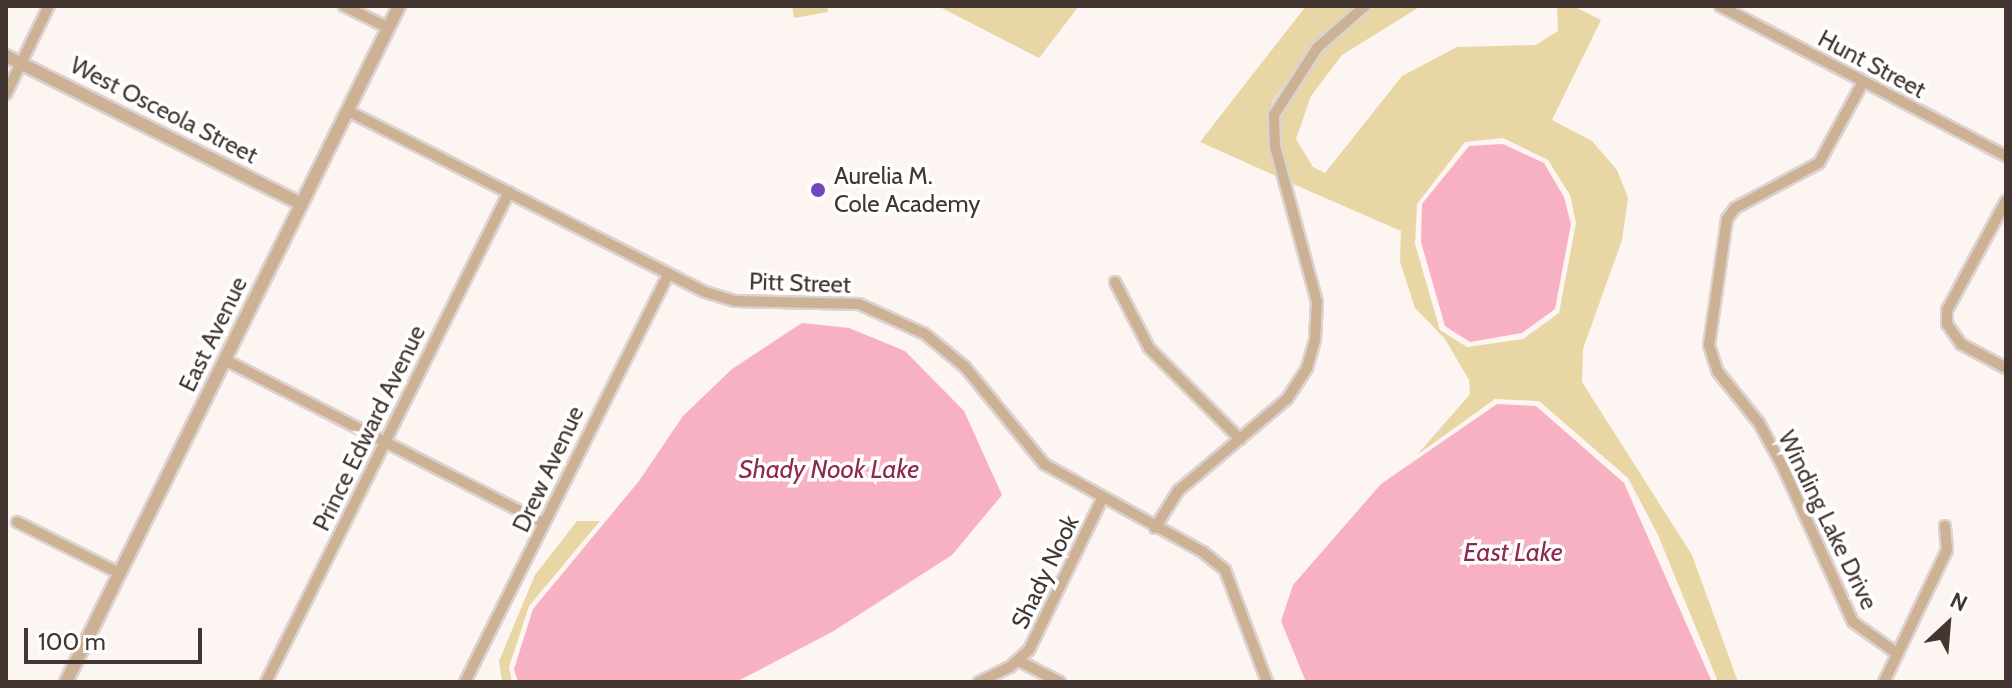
<!DOCTYPE html>
<html>
<head>
<meta charset="utf-8">
<style>
	body { margin:0 }
	#map { position:relative; width:2012px; height:688px; overflow:hidden; background:#fdf5f2; font-family:Cabin,sans-serif }
	div>[style] { position:absolute }
	.green>* { inset:0; background:#e8d6a5 }
	.water>* { inset:0; background:#f8b0c3 }
	.roads { filter:drop-shadow(2px 0 #dcd2cf) drop-shadow(-2px 0 #dcd2cf) drop-shadow(0 2px #dcd2cf) drop-shadow(0 -2px #dcd2cf) }
	.minor>* { height:10px; margin:-5px; padding:0 5px; transform-origin:5px; border-radius:5px; background:#ccb195 }
	.tertiary>* { height:12px; margin:-6px; padding:0 6px; transform-origin:6px; border-radius:6px; background:#ccb195 }
	.dots>* { width:22px; height:22px; translate:-50% -50%; box-sizing:border-box; border:4px solid #fff; border-radius:50% }
	span { translate:-50% -50%; white-space:nowrap; text-align:center; line-height:1.15; -webkit-text-stroke:7px #fff; paint-order:stroke }
	.street-label { font-size:24px; color:#43352f }
	.poi-label { font-size:24px; color:#43352f }
	.left { translate:0 -50%; text-align:left }
	.water-label { font-size:26px; color:#8d284e; font-style:italic }
	.frame { position:absolute; inset:0; border:8px solid #43352f; pointer-events:none }
	.north { position:absolute; left:1908px; top:584px; width:80px; height:80px; -webkit-text-stroke:6px #fff; paint-order:stroke; rotate:26deg; font-size:22px; font-weight:700; line-height:32px; text-align:center; color:#43352f }
	.north::after { content:''; display:block; margin:auto; width:28px; height:36px; background:#43352f; clip-path:polygon(50% 0,100% 100%,50% 72%,0 100%) }
	.scale { position:absolute; left:24px; top:628px; width:178px; height:36px; box-sizing:border-box; border:4px solid #43352f; border-top:0; padding-left:10px; font-size:24px; line-height:28px; white-space:nowrap; color:#43352f; -webkit-text-stroke:6px #fff; paint-order:stroke }
</style>
</head>
<body>
<div id="map">
	<div class="green">
		<div style="clip-path:polygon(792px 6px,827px 6px,828px 12px,794px 18px)"></div>
		<div style="clip-path:polygon(938px 6px,1079px 6px,1039px 58px)"></div>
		<div style="clip-path:polygon(1306px 6px,1354px 6px,1313px 44px,1272px 102px,1267px 130px,1276px 176px,1200px 142px)"></div>
		<div style="clip-path:polygon(evenodd,1376px 6px,1421px 6px,1342px 55px,1311px 96px,1296px 139px,1313px 167px,1325px 173px,1402px 76px,1457px 47px,1536px 45px,1558px 31px,1557px 6px,1573px 6px,1601px 20px,1552px 120px,1592px 141px,1617px 170px,1628px 198px,1622px 240px,1583px 349px,1582px 382px,1692px 555px,1738px 682px,1718px 682px,1658px 535px,1628px 478px,1539px 401px,1495px 399px,1417px 455px,1470px 394px,1469px 380px,1445px 339px,1415px 308px,1400px 262px,1401px 231px,1291px 183px,1281px 144px,1280px 116px,1303px 76px,1338px 34px,1376px 6px,1503px 138px,1548px 160px,1570px 195px,1576px 223px,1559px 313px,1523px 339px,1467px 347px,1440px 330px,1415px 244px,1417px 204px,1465px 142px,1503px 138px)"></div>
		<div style="clip-path:polygon(577px 521px,600px 521px,529px 606px,509px 667px,512px 682px,502px 682px,499px 661px,535px 575px)"></div>
	</div>
	<div class="water">
		<div style="clip-path:polygon(1503px 144px,1544px 163px,1564px 197px,1571px 224px,1555px 309px,1522px 333px,1470px 342px,1445px 326px,1421px 242px,1422px 204px,1469px 146px)"></div>
		<div style="clip-path:polygon(802px 323px,849px 328px,905px 351px,964px 411px,1002px 495px,952px 555px,832px 632px,736px 682px,518px 682px,514px 669px,533px 609px,639px 481px,683px 416px,732px 369px)"></div>
		<div style="clip-path:polygon(1497px 404px,1536px 406px,1624px 483px,1712px 682px,1306px 682px,1281px 621px,1293px 585px,1381px 484px)"></div>
	</div>
	<div class="roads">
		<div class="minor">
			<div style="left:344px;top:6px;width:50px;rotate:26.1deg"></div>
			<div style="left:1720px;top:6px;width:323px;rotate:27.7deg"></div>
			<div style="left:1863px;top:82px;width:92px;rotate:118.5deg"></div>
			<div style="left:1819px;top:163px;width:95px;rotate:151.8deg"></div>
			<div style="left:1735px;top:208px;width:14px;rotate:126deg"></div>
			<div style="left:1727px;top:219px;width:127px;rotate:98.1deg"></div>
			<div style="left:1709px;top:345px;width:28px;rotate:72deg"></div>
			<div style="left:1718px;top:372px;width:65px;rotate:51.2deg"></div>
			<div style="left:1759px;top:423px;width:48px;rotate:61.3deg"></div>
			<div style="left:1782px;top:465px;width:172px;rotate:65.7deg"></div>
			<div style="left:1853px;top:622px;width:55px;rotate:35.4deg"></div>
			<div style="left:6px;top:94px;width:98px;rotate:-64deg"></div>
			<div style="left:348px;top:111px;width:400px;rotate:26.9deg"></div>
			<div style="left:705px;top:292px;width:31px;rotate:17deg"></div>
			<div style="left:735px;top:301px;width:124px;rotate:1.4deg"></div>
			<div style="left:859px;top:304px;width:72px;rotate:24.4deg"></div>
			<div style="left:925px;top:334px;width:52px;rotate:39.5deg"></div>
			<div style="left:965px;top:367px;width:125px;rotate:50.8deg"></div>
			<div style="left:1044px;top:464px;width:182px;rotate:29deg"></div>
			<div style="left:1203px;top:552px;width:28px;rotate:39deg"></div>
			<div style="left:1225px;top:570px;width:120px;rotate:69.4deg"></div>
			<div style="left:2006px;top:201px;width:124px;rotate:118.4deg"></div>
			<div style="left:1947px;top:310px;width:14px;rotate:90deg"></div>
			<div style="left:1947px;top:324px;width:24px;rotate:55deg"></div>
			<div style="left:1961px;top:344px;width:51px;rotate:28.1deg"></div>
			<div style="left:1115px;top:282px;width:74px;rotate:62.7deg"></div>
			<div style="left:1149px;top:348px;width:129px;rotate:45deg"></div>
			<div style="left:225px;top:360px;width:358px;rotate:27.1deg"></div>
			<div style="left:17px;top:522px;width:114px;rotate:26.6deg"></div>
			<div style="left:1155px;top:528px;width:44px;rotate:-58.1deg"></div>
			<div style="left:1178px;top:491px;width:143px;rotate:-40.2deg"></div>
			<div style="left:1287px;top:399px;width:37px;rotate:-57deg"></div>
			<div style="left:1307px;top:368px;width:29px;rotate:-74deg"></div>
			<div style="left:1315px;top:340px;width:38px;rotate:-87deg"></div>
			<div style="left:1317px;top:302px;width:162px;rotate:-105.1deg"></div>
			<div style="left:1275px;top:146px;width:31px;rotate:-92deg"></div>
			<div style="left:1274px;top:115px;width:80px;rotate:-57.3deg"></div>
			<div style="left:1317px;top:48px;width:64px;rotate:-41.2deg"></div>
			<div style="left:1019px;top:661px;width:46px;rotate:27.1deg"></div>
			<div style="left:266px;top:682px;width:547px;rotate:-63.62deg"></div>
			<div style="left:465px;top:682px;width:456px;rotate:-63.5deg"></div>
			<div style="left:979px;top:682px;width:34px;rotate:-26deg"></div>
			<div style="left:1010px;top:667px;width:25px;rotate:-42deg"></div>
			<div style="left:1029px;top:650px;width:168px;rotate:-64.2deg"></div>
			<div style="left:1884px;top:682px;width:146px;rotate:-64.5deg"></div>
			<div style="left:1947px;top:550px;width:24px;rotate:-95deg"></div>
		</div>
		<div class="tertiary">
			<div style="left:6px;top:56px;width:330px;rotate:26.6deg"></div>
			<div style="left:66px;top:682px;width:754px;rotate:-63.77deg"></div>
		</div>
	</div>
	<div class="dots">
		<div style="left:818px;top:190px;background:#7147bf"></div>
	</div>
	<div class="street-label">
		<span style="left:1872px;top:64px;rotate:28deg">Hunt Street</span>
		<span style="left:164px;top:110px;rotate:27deg">West Osceola Street</span>
		<span style="left:800px;top:283px;rotate:2deg">Pitt Street</span>
		<span style="left:213px;top:334px;rotate:-64deg">East Avenue</span>
		<span style="left:369px;top:428px;rotate:-64deg">Prince Edward Avenue</span>
		<span style="left:548px;top:469px;rotate:-65deg">Drew Avenue</span>
		<span style="left:1828px;top:520px;rotate:64deg">Winding Lake Drive</span>
		<span style="left:1045px;top:572px;rotate:-64deg">Shady Nook</span>
	</div>
	<div class="poi-label">
		<span class="left" style="left:834px;top:190px">Aurelia M.<br>Cole Academy</span>
	</div>
	<div class="water-label">
		<span style="left:829px;top:470px">Shady Nook Lake</span>
		<span style="left:1513px;top:553px">East Lake</span>
	</div>
	<div class="frame"></div>
	<div class="north">N</div>
	<div class="scale">100 m</div>
</div>
</body>
</html>
